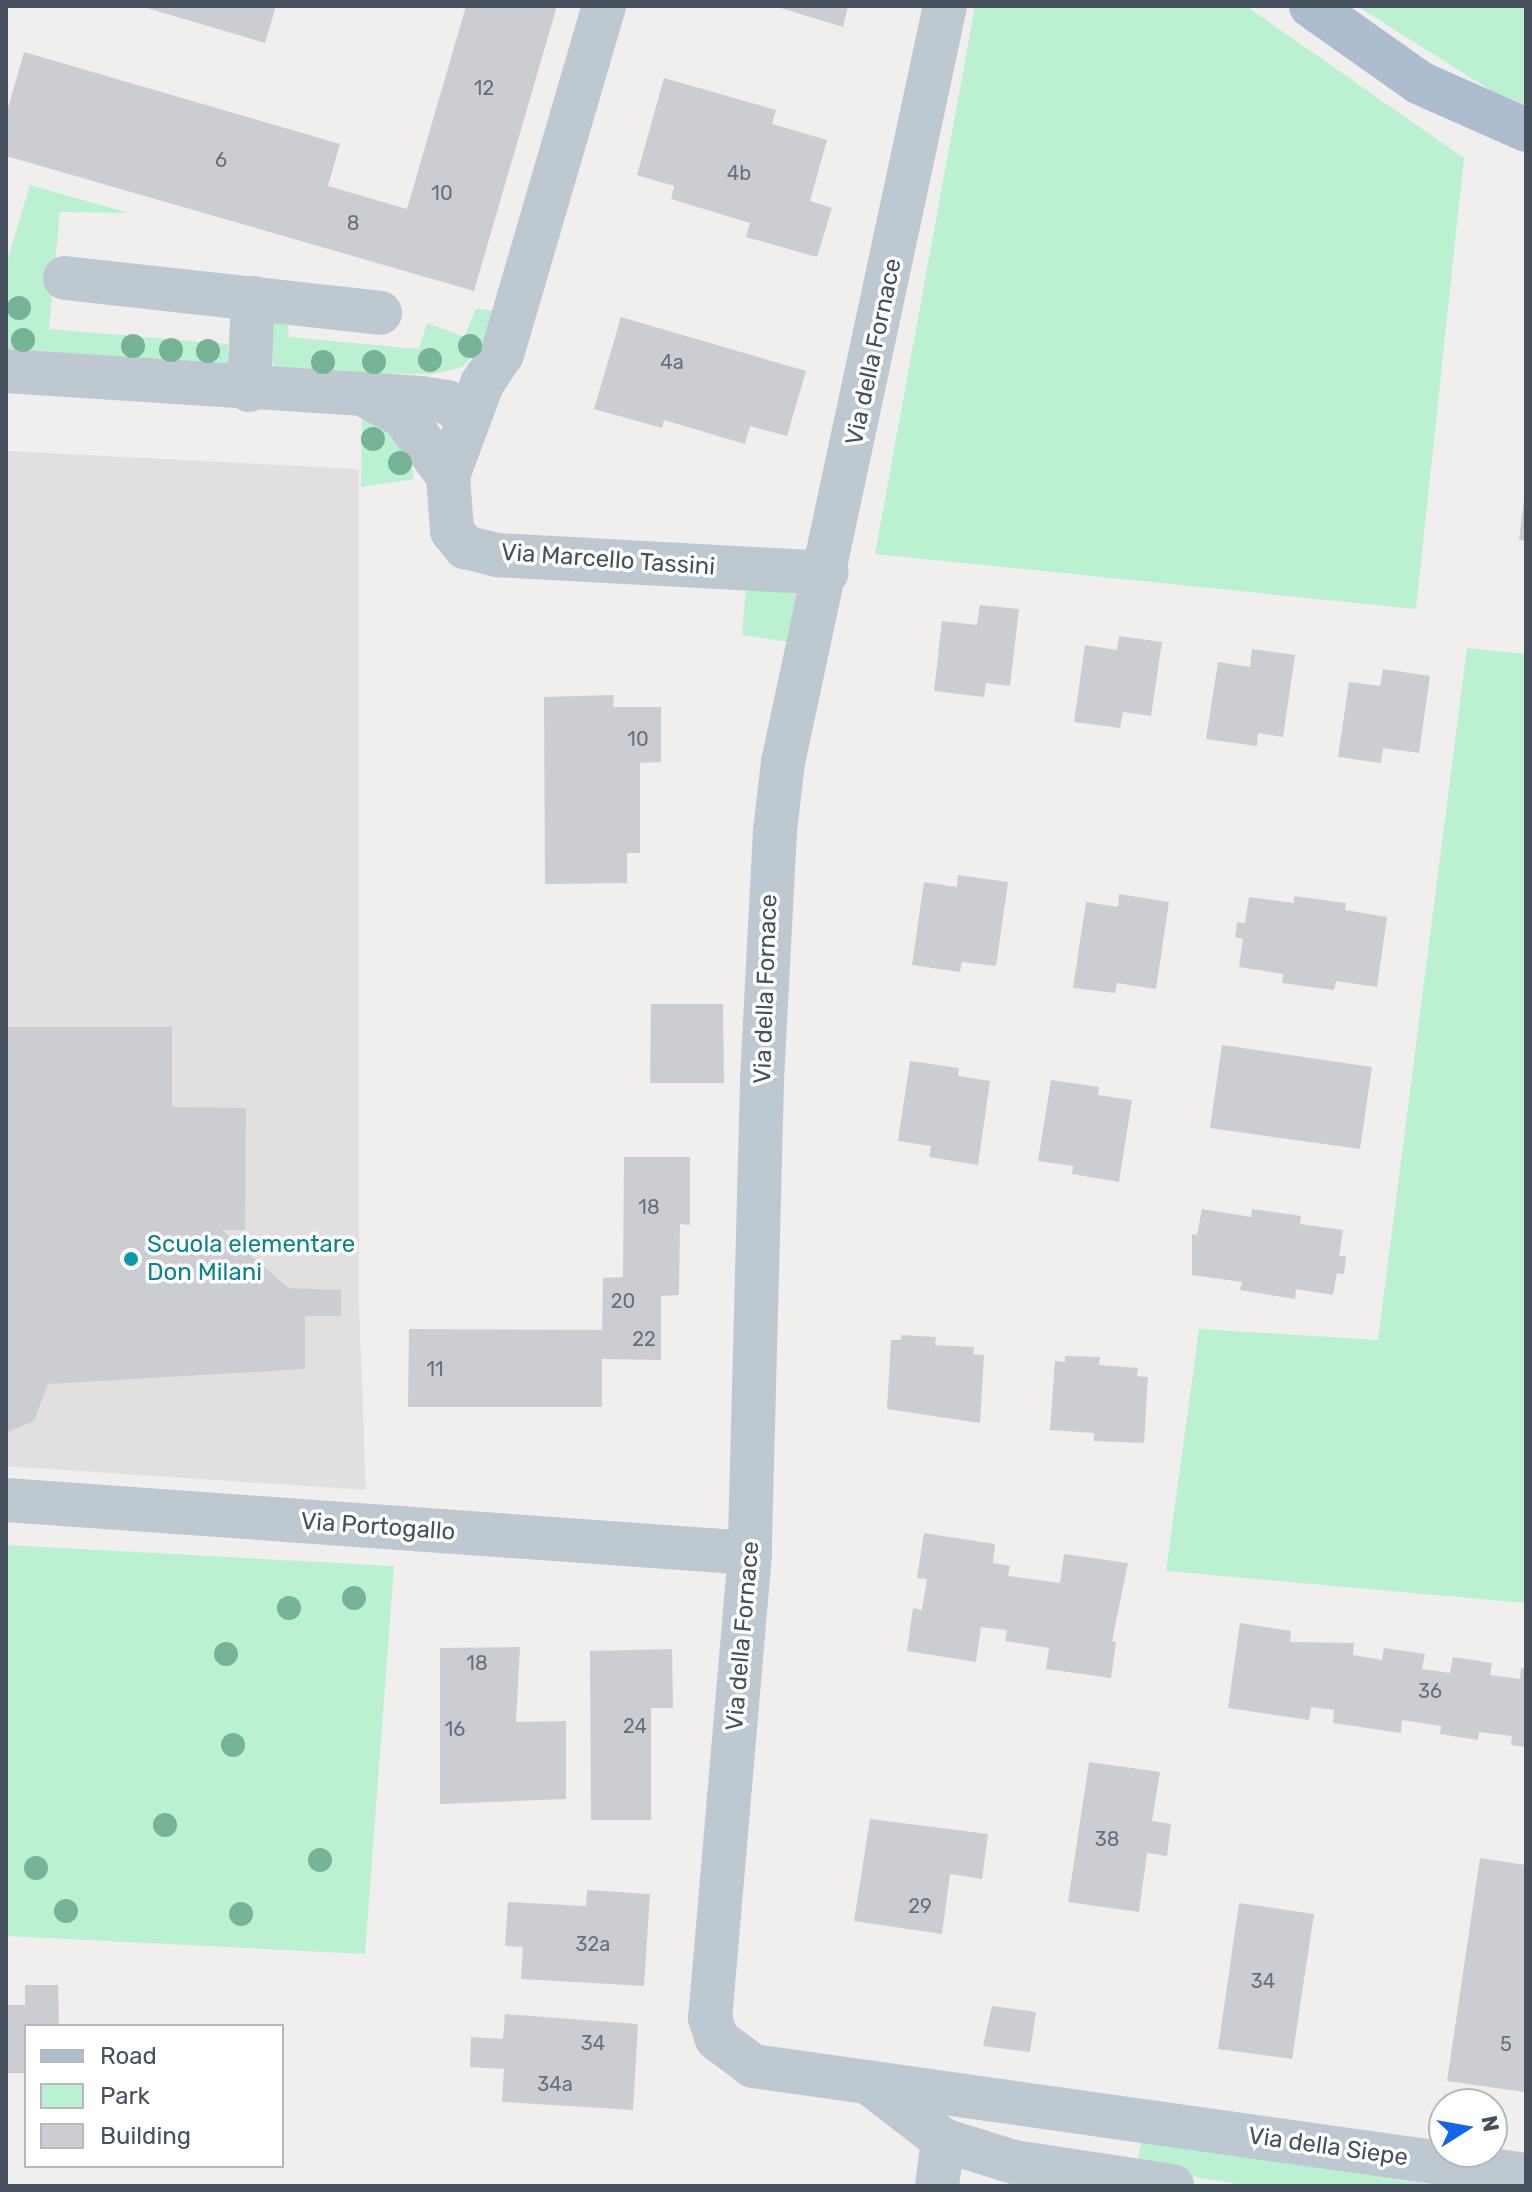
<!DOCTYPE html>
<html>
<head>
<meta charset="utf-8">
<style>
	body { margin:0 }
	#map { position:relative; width:1532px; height:2192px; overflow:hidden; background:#f1eeee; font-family:Rubik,sans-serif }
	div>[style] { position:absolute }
	.education>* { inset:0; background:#e2dfe0 }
	.green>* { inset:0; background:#bbf1d2 }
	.building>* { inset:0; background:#cbcdd3 }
	.minor>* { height:44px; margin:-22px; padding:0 22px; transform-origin:22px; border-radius:22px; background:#bec8d1 }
	.major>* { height:44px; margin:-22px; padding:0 22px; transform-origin:22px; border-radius:22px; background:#adbdcf }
	.trees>* { width:24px; height:24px; margin:-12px; border-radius:50%; background:#77b397 }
	.dots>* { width:22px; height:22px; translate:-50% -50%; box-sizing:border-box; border:4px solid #fff; border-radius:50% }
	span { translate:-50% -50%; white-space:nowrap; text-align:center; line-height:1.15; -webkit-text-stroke:7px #fff; paint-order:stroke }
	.number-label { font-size:20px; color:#67707a }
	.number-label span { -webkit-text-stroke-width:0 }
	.street-label { font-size:24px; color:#46515d }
	.culture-label { font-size:24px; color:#0d838f }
	.left { translate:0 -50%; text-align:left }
	.frame { position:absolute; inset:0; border:8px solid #46515d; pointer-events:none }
	.legend { position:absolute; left:24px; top:2024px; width:260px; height:144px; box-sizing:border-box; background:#fff; border:2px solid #b5b9be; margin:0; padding:10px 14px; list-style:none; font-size:24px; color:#46515d }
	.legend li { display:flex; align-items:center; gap:16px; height:40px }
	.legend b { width:40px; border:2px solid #b5b9be }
	.north { position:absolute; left:1428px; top:2088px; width:80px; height:80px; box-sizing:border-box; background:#fff; border:2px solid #b5b9be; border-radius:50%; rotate:79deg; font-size:22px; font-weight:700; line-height:32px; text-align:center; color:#46515d }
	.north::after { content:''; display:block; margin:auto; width:28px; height:36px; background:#1166e8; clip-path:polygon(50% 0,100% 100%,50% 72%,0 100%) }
</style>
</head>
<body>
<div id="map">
	<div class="education">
		<div style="clip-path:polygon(6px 451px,359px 469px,359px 1304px,366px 1490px,6px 1466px)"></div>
	</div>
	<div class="green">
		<div style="clip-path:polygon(975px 6px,1246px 6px,1464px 158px,1416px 609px,875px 554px)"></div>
		<div style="clip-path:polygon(1357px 6px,1526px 6px,1526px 105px,1495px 93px)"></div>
		<div style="clip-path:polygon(30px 185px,129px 213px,60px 212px,49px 329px,228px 344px,229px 365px,6px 352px,6px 265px)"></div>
		<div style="clip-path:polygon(270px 308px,286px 308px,289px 337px,419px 349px,427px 323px,464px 337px,476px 309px,498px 311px,480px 349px,462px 367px,433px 374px,288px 373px,273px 365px)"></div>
		<div style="clip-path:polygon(362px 418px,390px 432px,408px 448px,414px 479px,361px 487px)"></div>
		<div style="clip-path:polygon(746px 588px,798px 594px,789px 642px,742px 635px)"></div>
		<div style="clip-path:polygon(1467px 648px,1526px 654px,1526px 1603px,1166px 1571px,1199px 1329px,1378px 1340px)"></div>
		<div style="clip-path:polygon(6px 1545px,394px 1566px,365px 1954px,6px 1936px)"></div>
		<div style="clip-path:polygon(1141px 2141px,1439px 2186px,1251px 2186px,1137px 2168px)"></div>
	</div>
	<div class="building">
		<div style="clip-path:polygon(140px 6px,276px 6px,265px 43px)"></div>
		<div style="clip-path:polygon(466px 6px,557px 6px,474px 291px,6px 156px,6px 115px,24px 52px,340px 144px,328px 186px,407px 209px)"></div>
		<div style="clip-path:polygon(774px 6px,848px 6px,843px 27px)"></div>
		<div style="clip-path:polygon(664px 78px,776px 110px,772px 124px,827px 140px,810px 201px,832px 208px,817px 257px,746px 237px,750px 223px,671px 199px,674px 186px,637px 175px)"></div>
		<div style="clip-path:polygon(621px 317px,806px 371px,787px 436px,750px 426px,745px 444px,664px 420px,662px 428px,594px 409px)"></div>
		<div style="clip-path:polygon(1524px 500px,1526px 500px,1526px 541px,1519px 540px)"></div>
		<div style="clip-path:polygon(980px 605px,1019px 609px,1010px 686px,986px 683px,984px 697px,934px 691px,942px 621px,977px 625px)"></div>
		<div style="clip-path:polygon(1119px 636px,1162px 642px,1151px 716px,1123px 712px,1120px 728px,1074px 722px,1085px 645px,1117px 650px)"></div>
		<div style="clip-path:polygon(1252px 649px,1295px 655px,1283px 737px,1258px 733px,1257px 746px,1206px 739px,1218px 662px,1250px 667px)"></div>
		<div style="clip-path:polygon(1383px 669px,1430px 676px,1419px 753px,1383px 748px,1381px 763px,1338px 757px,1349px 682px,1380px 686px)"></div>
		<div style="clip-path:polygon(614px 695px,613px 707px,661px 707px,661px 762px,640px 763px,640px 853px,627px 853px,627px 883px,545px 884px,544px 697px)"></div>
		<div style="clip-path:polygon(958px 875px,1008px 882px,996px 966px,962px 962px,960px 972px,912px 965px,924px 882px,957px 887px)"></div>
		<div style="clip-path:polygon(1119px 894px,1169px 902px,1156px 989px,1117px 983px,1115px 993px,1073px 988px,1086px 902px,1118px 907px)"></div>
		<div style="clip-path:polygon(1294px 896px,1346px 903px,1345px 910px,1387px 917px,1377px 987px,1336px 981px,1334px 990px,1282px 983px,1283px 974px,1239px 967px,1243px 939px,1235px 937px,1237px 922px,1245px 923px,1249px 897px,1294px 903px)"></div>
		<div style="clip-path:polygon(651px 1004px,723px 1004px,724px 1083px,650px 1083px)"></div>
		<div style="clip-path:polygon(6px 1027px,172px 1027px,172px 1107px,246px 1108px,245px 1230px,222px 1230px,288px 1288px,341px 1290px,341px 1316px,305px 1316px,305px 1369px,48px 1384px,34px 1421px,6px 1433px)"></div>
		<div style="clip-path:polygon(1222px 1045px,1372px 1067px,1360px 1149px,1210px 1128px)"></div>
		<div style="clip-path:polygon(910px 1061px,959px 1068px,958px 1076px,990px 1081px,978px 1165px,929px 1157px,931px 1146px,898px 1141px)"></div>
		<div style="clip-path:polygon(1051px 1080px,1099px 1087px,1098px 1095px,1132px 1100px,1119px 1182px,1072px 1174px,1073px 1166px,1038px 1161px)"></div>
		<div style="clip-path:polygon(624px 1157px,690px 1157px,690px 1225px,680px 1224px,679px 1295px,661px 1296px,661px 1360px,602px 1359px,602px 1407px,408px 1407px,409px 1329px,602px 1330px,603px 1278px,623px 1277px)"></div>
		<div style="clip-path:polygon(1202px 1209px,1251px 1217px,1252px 1209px,1301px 1216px,1300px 1224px,1343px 1230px,1339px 1256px,1346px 1256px,1344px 1274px,1337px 1273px,1333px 1295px,1296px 1289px,1295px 1299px,1240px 1290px,1242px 1282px,1192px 1275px,1192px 1234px,1197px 1235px)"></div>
		<div style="clip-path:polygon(902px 1335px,936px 1337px,935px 1345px,974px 1347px,973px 1354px,984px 1355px,980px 1423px,887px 1409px,891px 1340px,901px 1340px)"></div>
		<div style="clip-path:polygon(1065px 1356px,1100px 1357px,1099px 1365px,1138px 1368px,1137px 1376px,1148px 1377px,1144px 1443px,1094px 1441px,1094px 1433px,1050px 1430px,1055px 1361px,1065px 1362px)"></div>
		<div style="clip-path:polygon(924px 1533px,995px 1544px,993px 1563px,1010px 1566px,1008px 1576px,1060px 1583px,1064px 1554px,1128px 1563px,1112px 1641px,1116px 1642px,1111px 1678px,1046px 1669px,1049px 1648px,1005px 1641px,1007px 1630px,981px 1627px,976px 1662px,907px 1651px,913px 1608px,922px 1610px,927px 1579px,917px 1578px)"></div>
		<div style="clip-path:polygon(1240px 1623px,1291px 1631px,1290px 1642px,1354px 1643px,1353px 1655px,1382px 1660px,1384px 1648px,1425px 1654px,1422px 1669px,1450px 1673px,1453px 1657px,1492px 1663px,1490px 1675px,1520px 1679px,1521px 1668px,1526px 1669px,1526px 1747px,1511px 1745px,1512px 1736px,1479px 1732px,1478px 1740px,1440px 1734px,1441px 1726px,1402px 1720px,1401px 1733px,1333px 1723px,1334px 1710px,1311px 1707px,1309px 1720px,1228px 1708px)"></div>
		<div style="clip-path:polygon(520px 1647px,516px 1722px,566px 1721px,566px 1799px,440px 1804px,440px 1648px)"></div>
		<div style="clip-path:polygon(672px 1649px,673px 1708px,651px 1708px,651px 1820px,591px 1820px,590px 1651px)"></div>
		<div style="clip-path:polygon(1089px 1762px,1160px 1772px,1152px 1821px,1171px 1824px,1167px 1856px,1147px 1853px,1139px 1912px,1068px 1902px)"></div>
		<div style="clip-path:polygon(870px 1819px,988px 1834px,982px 1879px,950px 1874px,942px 1934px,854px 1921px)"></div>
		<div style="clip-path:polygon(1480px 1858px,1526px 1865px,1524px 2092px,1447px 2081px)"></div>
		<div style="clip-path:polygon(587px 1890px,650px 1894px,644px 1986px,521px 1979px,523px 1947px,505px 1946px,508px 1902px,586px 1906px)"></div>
		<div style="clip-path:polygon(1239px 1903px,1314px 1914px,1292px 2059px,1218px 2049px)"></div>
		<div style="clip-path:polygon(25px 1985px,58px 1985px,59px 2026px,26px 2026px,26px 2073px,6px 2073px,6px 2005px,25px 2005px)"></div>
		<div style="clip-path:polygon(992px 2006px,1036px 2012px,1030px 2052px,983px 2046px)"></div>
		<div style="clip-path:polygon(505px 2014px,638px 2024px,633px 2110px,502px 2102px,504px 2069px,470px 2067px,471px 2037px,503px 2039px)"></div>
	</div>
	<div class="minor">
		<div style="left:604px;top:6px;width:363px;rotate:106.3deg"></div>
		<div style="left:502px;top:354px;width:36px;rotate:124deg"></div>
		<div style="left:482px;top:384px;width:98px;rotate:110.3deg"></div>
		<div style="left:448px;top:476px;width:55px;rotate:85.8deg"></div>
		<div style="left:452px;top:531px;width:21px;rotate:51deg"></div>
		<div style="left:465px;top:547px;width:32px;rotate:14deg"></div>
		<div style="left:496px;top:555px;width:331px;rotate:3.1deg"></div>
		<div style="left:945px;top:6px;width:773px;rotate:102.09deg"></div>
		<div style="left:783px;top:762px;width:69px;rotate:96.6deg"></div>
		<div style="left:775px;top:831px;width:251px;rotate:93deg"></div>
		<div style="left:762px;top:1082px;width:471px;rotate:91.5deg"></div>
		<div style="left:750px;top:1553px;width:467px;rotate:94.9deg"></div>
		<div style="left:710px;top:2018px;width:22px;rotate:72deg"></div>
		<div style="left:717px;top:2039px;width:45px;rotate:36.9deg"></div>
		<div style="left:753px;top:2066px;width:781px;rotate:8.03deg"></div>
		<div style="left:65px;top:278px;width:317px;rotate:6.3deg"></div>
		<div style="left:6px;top:371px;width:416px;rotate:3.7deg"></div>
		<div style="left:421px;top:398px;width:26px;rotate:9deg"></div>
		<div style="left:447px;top:402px;width:27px;rotate:36deg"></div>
		<div style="left:249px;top:390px;width:92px;rotate:-87.5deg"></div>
		<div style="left:366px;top:396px;width:42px;rotate:28.4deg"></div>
		<div style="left:403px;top:416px;width:75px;rotate:53.1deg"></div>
		<div style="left:6px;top:1500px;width:746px;rotate:4.07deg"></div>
		<div style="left:868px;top:2082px;width:95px;rotate:37.7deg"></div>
		<div style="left:943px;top:2140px;width:74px;rotate:17.2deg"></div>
		<div style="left:1014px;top:2162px;width:160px;rotate:8.6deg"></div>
		<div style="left:937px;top:2186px;width:46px;rotate:-82.6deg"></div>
	</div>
	<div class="major">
		<div style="left:1311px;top:6px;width:133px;rotate:35.2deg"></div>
		<div style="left:1420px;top:83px;width:116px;rotate:23.9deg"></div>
	</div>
	<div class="trees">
		<div style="left:19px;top:308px"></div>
		<div style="left:23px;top:340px"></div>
		<div style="left:133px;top:346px"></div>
		<div style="left:470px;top:346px"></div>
		<div style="left:171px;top:350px"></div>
		<div style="left:208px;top:351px"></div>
		<div style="left:430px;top:360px"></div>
		<div style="left:323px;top:362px"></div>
		<div style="left:374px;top:362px"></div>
		<div style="left:373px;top:439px"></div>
		<div style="left:400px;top:463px"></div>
		<div style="left:354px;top:1598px"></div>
		<div style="left:289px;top:1608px"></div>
		<div style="left:226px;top:1654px"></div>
		<div style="left:233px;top:1745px"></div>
		<div style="left:165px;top:1825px"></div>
		<div style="left:320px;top:1860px"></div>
		<div style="left:36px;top:1868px"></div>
		<div style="left:66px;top:1911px"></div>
		<div style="left:241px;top:1914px"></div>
	</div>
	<div class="dots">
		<div style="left:131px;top:1259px;background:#0f9aa8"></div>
	</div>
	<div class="number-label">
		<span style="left:484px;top:88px">12</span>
		<span style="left:221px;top:160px">6</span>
		<span style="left:739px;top:173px">4b</span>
		<span style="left:442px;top:193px">10</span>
		<span style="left:353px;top:223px">8</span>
		<span style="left:672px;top:362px">4a</span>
		<span style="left:638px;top:739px">10</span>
		<span style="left:649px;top:1207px">18</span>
		<span style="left:623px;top:1301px">20</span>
		<span style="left:644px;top:1339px">22</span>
		<span style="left:435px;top:1369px">11</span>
		<span style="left:477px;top:1663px">18</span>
		<span style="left:1430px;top:1691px">36</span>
		<span style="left:635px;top:1726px">24</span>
		<span style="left:455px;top:1729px">16</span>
		<span style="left:1107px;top:1839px">38</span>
		<span style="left:920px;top:1906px">29</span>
		<span style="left:593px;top:1944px">32a</span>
		<span style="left:1263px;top:1981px">34</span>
		<span style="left:593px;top:2043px">34</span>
		<span style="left:1506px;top:2044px">5</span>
		<span style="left:555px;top:2084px">34a</span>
	</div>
	<div class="street-label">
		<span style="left:874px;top:352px;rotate:-78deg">Via della Fornace</span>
		<span style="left:608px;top:560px;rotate:4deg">Via Marcello Tassini</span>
		<span style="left:766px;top:989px;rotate:-88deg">Via della Fornace</span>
		<span style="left:378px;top:1527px;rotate:4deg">Via Portogallo</span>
		<span style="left:743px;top:1636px;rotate:-85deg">Via della Fornace</span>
		<span style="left:1328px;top:2147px;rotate:8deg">Via della Siepe</span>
	</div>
	<div class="culture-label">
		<span class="left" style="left:147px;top:1259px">Scuola elementare<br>Don Milani</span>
	</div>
	<div class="frame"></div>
	<ul class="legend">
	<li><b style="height:10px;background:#adbdcf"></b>Road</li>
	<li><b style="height:22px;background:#bbf1d2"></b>Park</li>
	<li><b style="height:22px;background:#cbcdd3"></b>Building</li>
	</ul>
	<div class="north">N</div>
</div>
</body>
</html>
